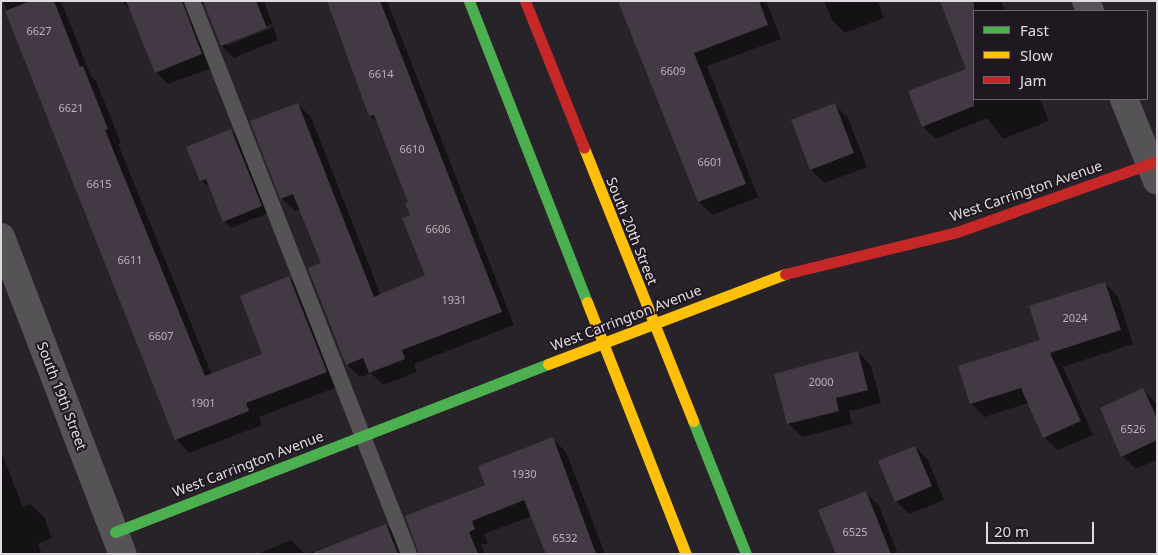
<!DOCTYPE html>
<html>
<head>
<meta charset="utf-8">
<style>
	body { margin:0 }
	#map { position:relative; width:1158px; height:555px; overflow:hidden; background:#282329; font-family:"Noto Sans",sans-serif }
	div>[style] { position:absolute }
	.shadow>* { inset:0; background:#0007 }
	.building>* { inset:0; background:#433944 }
	.lane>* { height:16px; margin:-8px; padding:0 8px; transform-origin:8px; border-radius:8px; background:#565357 }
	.street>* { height:28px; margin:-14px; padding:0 14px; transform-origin:14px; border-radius:14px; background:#565357 }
	.fast>* { height:11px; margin:-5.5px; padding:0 5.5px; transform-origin:5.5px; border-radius:5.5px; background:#4caf50 }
	.slow>* { height:11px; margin:-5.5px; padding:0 5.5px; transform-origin:5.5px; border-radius:5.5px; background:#ffc107 }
	.jam>* { height:11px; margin:-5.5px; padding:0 5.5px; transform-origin:5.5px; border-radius:5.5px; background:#c62828 }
	span { translate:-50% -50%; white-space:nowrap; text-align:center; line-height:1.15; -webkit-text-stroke:4px #201821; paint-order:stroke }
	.number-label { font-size:11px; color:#b9b2ba }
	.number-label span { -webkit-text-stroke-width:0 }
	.street-label { font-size:14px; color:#e0dae1 }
	.frame { position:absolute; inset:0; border:2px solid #e0dae1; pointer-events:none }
	.legend { position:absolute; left:973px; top:10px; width:175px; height:90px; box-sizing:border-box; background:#201821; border:1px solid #6d666e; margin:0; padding:6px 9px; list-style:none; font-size:15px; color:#e0dae1 }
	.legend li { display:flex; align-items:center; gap:10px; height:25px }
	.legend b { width:25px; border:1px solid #6d666e }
	.scale { position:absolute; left:986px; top:522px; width:108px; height:22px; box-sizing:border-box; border:2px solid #e0dae1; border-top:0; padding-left:6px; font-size:15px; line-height:18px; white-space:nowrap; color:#e0dae1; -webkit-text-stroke:4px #201821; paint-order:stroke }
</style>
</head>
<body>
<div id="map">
	<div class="shadow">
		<div style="clip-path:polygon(3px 1px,61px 1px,91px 76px,96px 81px,121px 143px,118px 144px,212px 375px,264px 355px,289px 277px,302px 291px,340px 386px,259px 417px,262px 425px,189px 453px,176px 439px)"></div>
		<div style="clip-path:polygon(evenodd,123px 1px,264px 1px,278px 40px,234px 58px,222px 46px,205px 3px,200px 4px,214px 67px,168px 84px,156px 72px,132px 13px,123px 1px,272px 24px,273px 27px,226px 46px,226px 43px,272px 24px)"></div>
		<div style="clip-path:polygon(327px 1px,387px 1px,514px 325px,414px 364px,417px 372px,383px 385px,371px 373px,360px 377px,347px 364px,322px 264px,301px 209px,295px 211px,282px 198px,298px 104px,311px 117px,381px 296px,427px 276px,409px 203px,379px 124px,370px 116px)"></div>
		<div style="clip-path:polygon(619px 1px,766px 1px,781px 39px,707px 66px,758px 197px,713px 215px,699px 202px)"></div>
		<div style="clip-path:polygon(824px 1px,878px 1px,884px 18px,845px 33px,832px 20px)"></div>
		<div style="clip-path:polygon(941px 1px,1001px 1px,1005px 11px,974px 11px,974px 99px,1040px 99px,1049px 121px,1003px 139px,987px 118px,936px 139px,923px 127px,909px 92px,967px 69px)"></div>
		<div style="clip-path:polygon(834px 104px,848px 118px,867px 167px,825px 183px,811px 170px,792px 121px)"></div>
		<div style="clip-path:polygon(231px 130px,238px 137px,268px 213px,231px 228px,224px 221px,210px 187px,201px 181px)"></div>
		<div style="clip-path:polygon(1105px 283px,1118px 297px,1133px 344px,1063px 367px,1093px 435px,1058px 450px,1044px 437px,1028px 403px,985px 417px,971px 403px)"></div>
		<div style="clip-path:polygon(858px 352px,871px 366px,881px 403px,849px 411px,852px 424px,802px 437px,788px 423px)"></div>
		<div style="clip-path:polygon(1143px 390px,1157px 404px,1157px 460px,1136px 469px,1122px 456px)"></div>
		<div style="clip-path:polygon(553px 439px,566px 452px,605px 554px,546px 554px,532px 516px,484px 534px,488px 543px,481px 545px,485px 554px,419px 554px,486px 486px)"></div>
		<div style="clip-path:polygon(915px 447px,928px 460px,944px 500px,909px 514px,896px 501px)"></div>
		<div style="clip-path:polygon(1px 451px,23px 507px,30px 504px,44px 517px,52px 538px,38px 544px,42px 554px,1px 554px)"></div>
		<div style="clip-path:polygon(866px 493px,879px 506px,898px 554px,838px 554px)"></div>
		<div style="clip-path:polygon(386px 525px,399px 539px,405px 554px,306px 554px)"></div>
		<div style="clip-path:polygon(291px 540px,305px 554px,258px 554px)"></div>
	</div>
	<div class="building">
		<div style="clip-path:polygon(30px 1px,54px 1px,80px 67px,83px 66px,108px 129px,105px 130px,205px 376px,262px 354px,240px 296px,289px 276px,327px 372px,246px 403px,249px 411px,175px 440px,5px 11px)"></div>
		<div style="clip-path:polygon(126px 1px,182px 1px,202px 54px,155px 73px)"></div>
		<div style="clip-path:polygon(203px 1px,256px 1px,267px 28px,221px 46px)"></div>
		<div style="clip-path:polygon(327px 1px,380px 1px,502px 312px,402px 350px,405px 359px,369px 373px,363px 358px,346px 365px,308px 268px,321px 263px,293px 194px,280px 199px,250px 121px,298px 103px,374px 297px,425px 275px,402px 218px,410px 215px,405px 203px,408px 202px,374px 115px,369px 116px)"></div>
		<div style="clip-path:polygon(618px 1px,759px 1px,768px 25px,694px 53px,746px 184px,698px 202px)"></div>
		<div style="clip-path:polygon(940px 1px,974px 1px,974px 106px,922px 127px,908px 91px,966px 69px)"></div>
		<div style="clip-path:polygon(835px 103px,854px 153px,810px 170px,791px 120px)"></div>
		<div style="clip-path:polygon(231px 129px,262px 206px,223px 222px,206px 179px,200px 181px,186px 147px)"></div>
		<div style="clip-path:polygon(1105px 282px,1121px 330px,1050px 353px,1081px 421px,1043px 438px,1021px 388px,970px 404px,958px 366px,1040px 340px,1029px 306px)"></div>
		<div style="clip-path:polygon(858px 351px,868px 390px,836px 398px,839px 411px,787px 424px,774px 374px)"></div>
		<div style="clip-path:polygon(1143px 388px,1157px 418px,1157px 440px,1121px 457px,1100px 408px)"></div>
		<div style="clip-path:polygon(553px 437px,596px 554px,546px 554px,524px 500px,472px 521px,475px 529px,469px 532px,478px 554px,419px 554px,405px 516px,485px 485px,478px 466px)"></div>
		<div style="clip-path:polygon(915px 446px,932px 486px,895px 502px,878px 461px)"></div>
		<div style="clip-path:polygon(866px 491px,891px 554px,836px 554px,818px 510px)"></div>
		<div style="clip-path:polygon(386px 524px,398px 554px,315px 554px,314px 552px)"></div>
	</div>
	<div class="lane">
		<div style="left:192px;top:1px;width:594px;rotate:68.57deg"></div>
	</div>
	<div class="street">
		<div style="left:1086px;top:1px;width:11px;rotate:68deg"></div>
		<div style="left:1124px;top:99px;width:88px;rotate:68.1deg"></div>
		<div style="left:1px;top:237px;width:340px;rotate:69deg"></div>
	</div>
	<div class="fast">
		<div style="left:469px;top:1px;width:323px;rotate:68.6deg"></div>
		<div style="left:693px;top:421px;width:143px;rotate:68.3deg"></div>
		<div style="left:115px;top:532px;width:464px;rotate:-21.2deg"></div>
	</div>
	<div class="slow">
		<div style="left:584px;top:148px;width:294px;rotate:68.2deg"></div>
		<div style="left:587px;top:302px;width:271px;rotate:68.6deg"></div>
		<div style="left:548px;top:364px;width:254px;rotate:-20.8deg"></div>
	</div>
	<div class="jam">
		<div style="left:525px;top:1px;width:158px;rotate:68.1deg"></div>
		<div style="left:785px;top:274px;width:177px;rotate:-13.7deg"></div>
		<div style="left:957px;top:232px;width:212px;rotate:-19.5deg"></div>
	</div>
	<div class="number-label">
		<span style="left:39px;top:31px">6627</span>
		<span style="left:673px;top:71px">6609</span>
		<span style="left:381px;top:74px">6614</span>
		<span style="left:71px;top:108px">6621</span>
		<span style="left:412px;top:149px">6610</span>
		<span style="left:710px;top:162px">6601</span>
		<span style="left:99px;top:184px">6615</span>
		<span style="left:438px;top:229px">6606</span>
		<span style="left:130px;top:260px">6611</span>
		<span style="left:454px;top:300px">1931</span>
		<span style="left:1075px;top:318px">2024</span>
		<span style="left:161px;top:336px">6607</span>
		<span style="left:821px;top:382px">2000</span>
		<span style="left:203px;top:403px">1901</span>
		<span style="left:1133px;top:429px">6526</span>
		<span style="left:524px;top:474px">1930</span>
		<span style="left:855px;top:532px">6525</span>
		<span style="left:565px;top:538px">6532</span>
	</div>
	<div class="street-label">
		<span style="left:1026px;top:191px;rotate:-19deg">West Carrington Avenue</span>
		<span style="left:632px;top:231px;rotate:68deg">South 20th Street</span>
		<span style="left:626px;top:318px;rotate:-21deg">West Carrington Avenue</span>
		<span style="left:62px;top:396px;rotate:69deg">South 19th Street</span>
		<span style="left:248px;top:464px;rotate:-21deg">West Carrington Avenue</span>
	</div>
	<div class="frame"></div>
	<ul class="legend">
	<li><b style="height:6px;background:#4caf50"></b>Fast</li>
	<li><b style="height:6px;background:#ffc107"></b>Slow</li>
	<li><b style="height:6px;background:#c62828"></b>Jam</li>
	</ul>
	<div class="scale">20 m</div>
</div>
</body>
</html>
